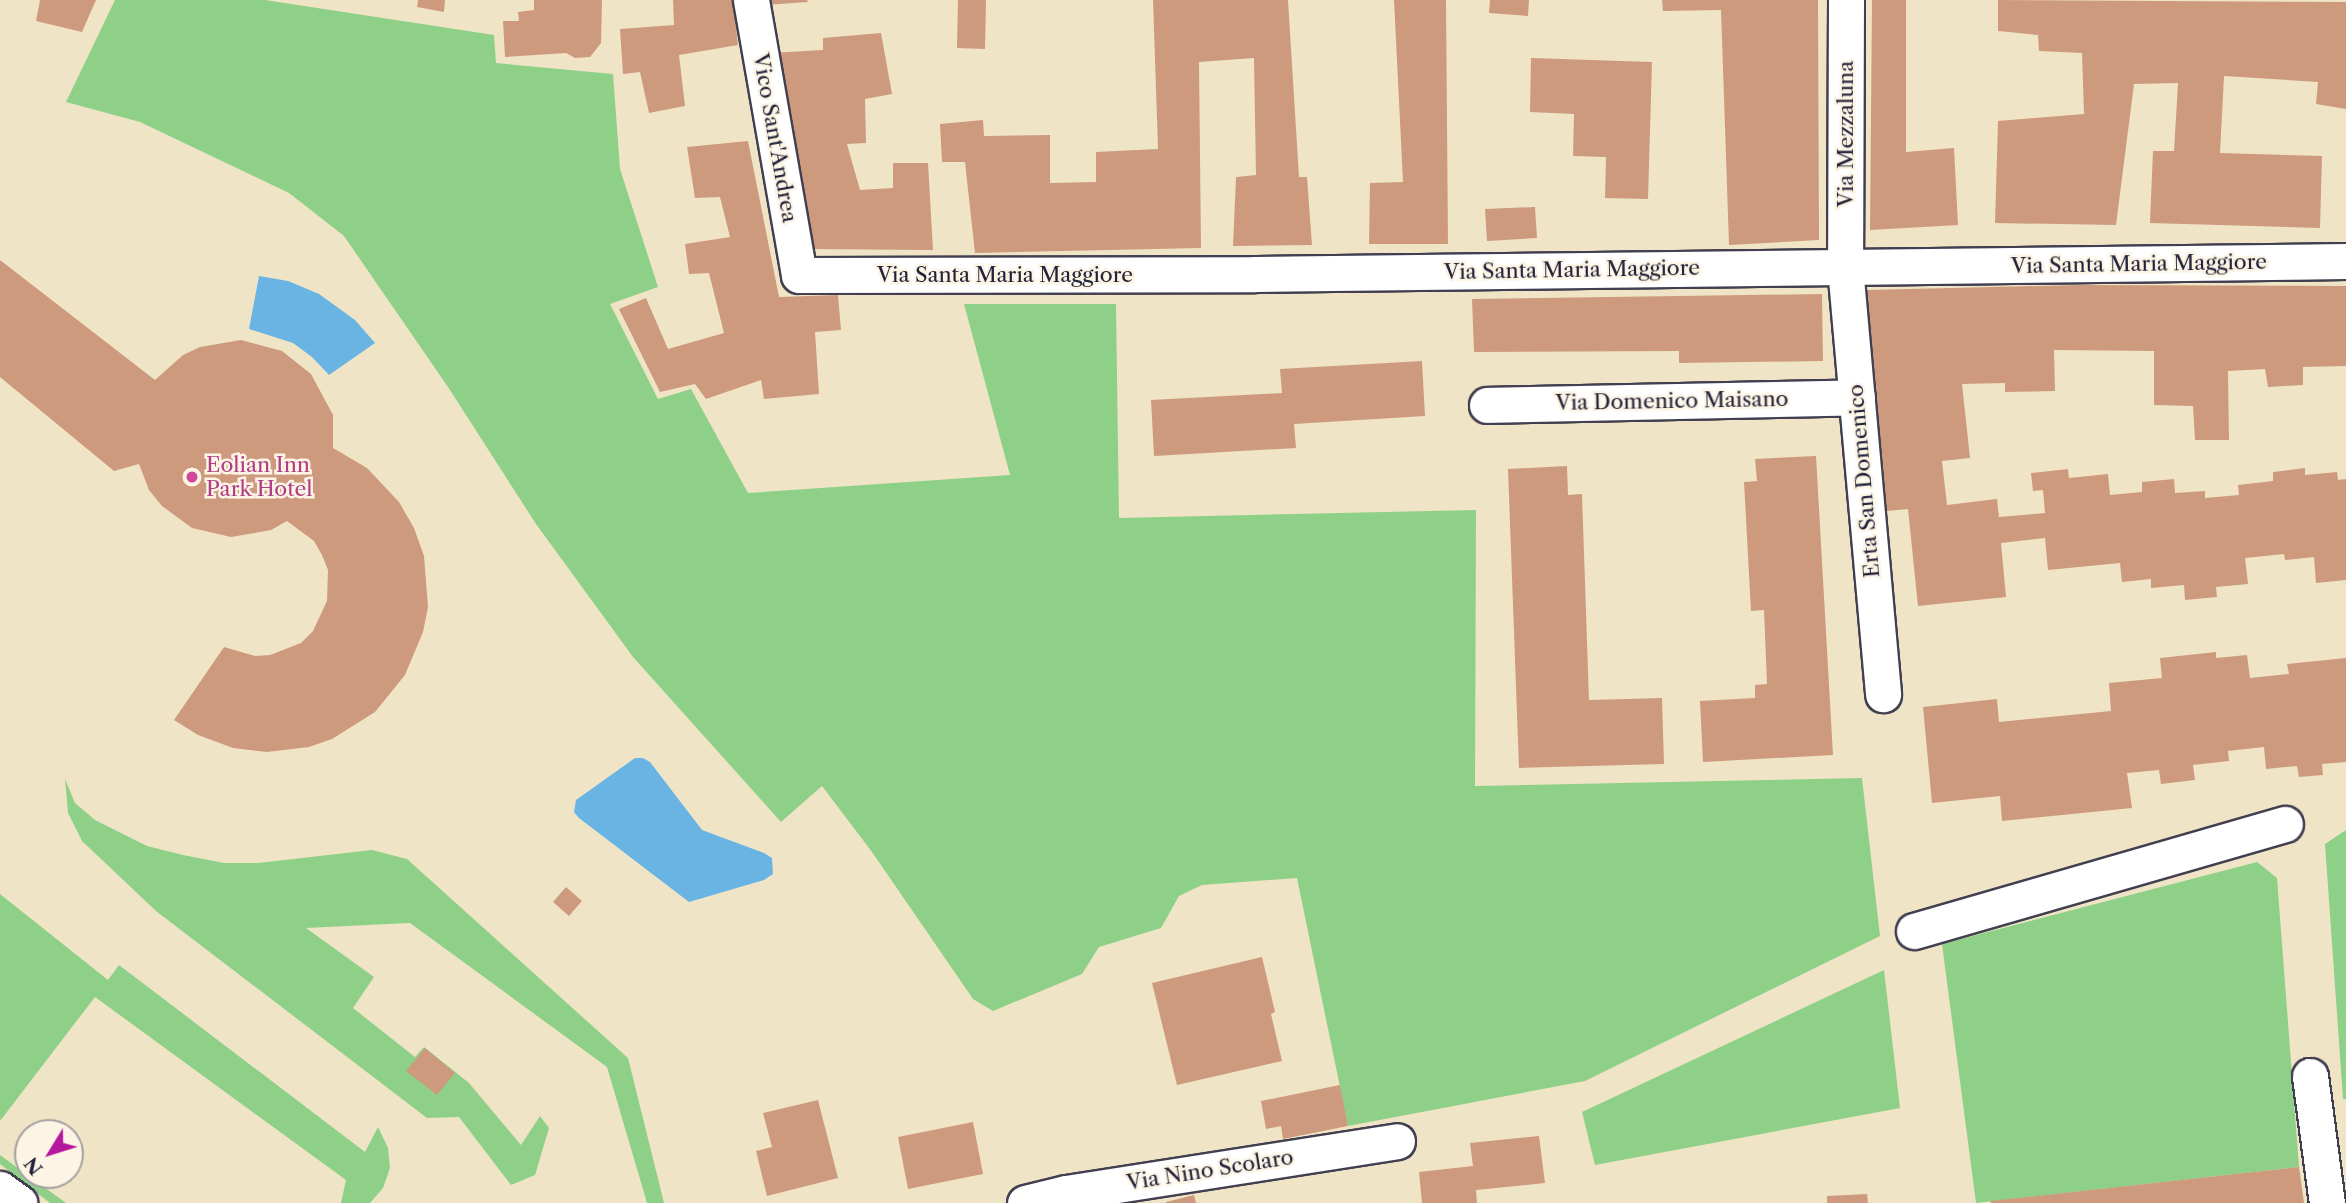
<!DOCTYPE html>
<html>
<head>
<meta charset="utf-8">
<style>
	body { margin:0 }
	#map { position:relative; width:2346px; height:1203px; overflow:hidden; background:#f0e4c6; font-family:"Libre Caslon Text",serif }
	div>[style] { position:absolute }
	.green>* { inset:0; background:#8fd088 }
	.water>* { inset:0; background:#69b4e2 }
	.building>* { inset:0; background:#ce9a7d }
	.roads { filter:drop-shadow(2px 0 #413f50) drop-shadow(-2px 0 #413f50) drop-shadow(0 2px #413f50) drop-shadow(0 -2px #413f50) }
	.street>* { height:35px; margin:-17.5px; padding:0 17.5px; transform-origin:17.5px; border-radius:17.5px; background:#fff }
	.dots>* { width:19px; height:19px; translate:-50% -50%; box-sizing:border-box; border:4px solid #fcf5e5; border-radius:50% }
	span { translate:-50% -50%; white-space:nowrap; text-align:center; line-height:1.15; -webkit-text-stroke:5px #fcf5e5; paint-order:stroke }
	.street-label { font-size:21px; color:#22223b }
	.hotel-label { font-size:21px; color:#b23c85 }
	.left { translate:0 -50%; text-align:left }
	.north { position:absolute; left:14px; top:1119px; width:70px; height:70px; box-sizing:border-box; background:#fcf5e5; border:2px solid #a5a1a1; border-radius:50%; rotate:232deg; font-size:19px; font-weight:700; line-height:28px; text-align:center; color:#22223b }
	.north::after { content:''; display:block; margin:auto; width:24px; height:32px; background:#b5179e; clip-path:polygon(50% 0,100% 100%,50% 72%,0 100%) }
</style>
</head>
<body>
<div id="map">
	<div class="green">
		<div style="clip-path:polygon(115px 0,265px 0,494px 35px,496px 63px,613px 74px,620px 169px,658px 287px,610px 304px,658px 399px,691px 389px,748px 493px,1010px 475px,964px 304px,1116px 304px,1119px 518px,1476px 510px,1475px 786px,1862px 778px,1880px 936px,1585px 1081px,1348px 1126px,1297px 878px,1202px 885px,1179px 896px,1161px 928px,1099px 947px,1082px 974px,993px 1011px,973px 999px,872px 852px,822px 786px,781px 822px,633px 657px,536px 524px,448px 387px,344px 236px,289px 193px,140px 122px,66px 102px)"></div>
		<div style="clip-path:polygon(65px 779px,75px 803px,95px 820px,147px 846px,183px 855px,224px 863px,258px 863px,372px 850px,407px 859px,628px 1058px,664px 1203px,647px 1203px,607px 1067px,410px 923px,306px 928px,374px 977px,353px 1008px,415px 1057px,424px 1047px,469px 1083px,521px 1145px,540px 1116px,549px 1128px,535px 1175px,511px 1185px,459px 1117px,427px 1118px,156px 911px,82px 841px,68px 813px)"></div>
		<div style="clip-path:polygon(2346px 830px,2346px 1099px,2343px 1099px,2325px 844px)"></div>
		<div style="clip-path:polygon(2257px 862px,2277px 878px,2299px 1167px,1976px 1203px,1942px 944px)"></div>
		<div style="clip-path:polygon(0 894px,108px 980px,119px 965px,365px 1152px,378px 1127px,388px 1148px,390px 1168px,383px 1188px,370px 1203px,341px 1203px,346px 1180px,95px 997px,0 1121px)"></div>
		<div style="clip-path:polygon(1884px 970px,1900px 1108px,1595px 1165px,1582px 1112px)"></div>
		<div style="clip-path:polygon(0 1155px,66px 1203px,50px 1203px,0 1164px)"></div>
	</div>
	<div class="water">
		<div style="clip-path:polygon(259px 276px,288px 281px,319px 294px,355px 320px,375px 343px,329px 375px,312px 357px,293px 343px,249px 329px)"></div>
		<div style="clip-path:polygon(635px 758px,643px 758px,650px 762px,702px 830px,764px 853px,772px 858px,773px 874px,764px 880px,689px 902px,579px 818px,574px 812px,576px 800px)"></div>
	</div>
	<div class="building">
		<div style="clip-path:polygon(40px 0,96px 0,82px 32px,36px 21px)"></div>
		<div style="clip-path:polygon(418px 0,445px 0,444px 12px,417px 7px)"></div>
		<div style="clip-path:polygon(534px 0,602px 0,601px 43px,590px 57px,575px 58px,566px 53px,505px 57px,503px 21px,519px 21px,518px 12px,534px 10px)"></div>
		<div style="clip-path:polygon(673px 0,733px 0,738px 45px,679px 55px,685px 106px,649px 113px,640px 72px,623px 74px,620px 29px,674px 25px)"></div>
		<div style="clip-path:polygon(765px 0,807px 0,808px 2px,765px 5px)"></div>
		<div style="clip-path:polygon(958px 0,986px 0,985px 49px,957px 48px)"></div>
		<div style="clip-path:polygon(1153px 0,1288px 0,1299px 177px,1307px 177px,1312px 245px,1233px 246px,1236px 177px,1256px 175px,1254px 58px,1199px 62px,1201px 248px,975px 253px,965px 162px,942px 162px,940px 124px,983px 120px,984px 136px,1050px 135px,1050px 183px,1096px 182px,1096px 152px,1158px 149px)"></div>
		<div style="clip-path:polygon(1394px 0,1446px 0,1448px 244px,1369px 244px,1370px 183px,1403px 182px)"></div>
		<div style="clip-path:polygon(1490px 0,1529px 0,1528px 16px,1489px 13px)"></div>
		<div style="clip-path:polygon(1662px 0,1818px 0,1819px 240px,1729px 245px,1721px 10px,1663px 11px)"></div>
		<div style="clip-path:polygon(1872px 0,1906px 0,1906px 152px,1954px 148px,1958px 225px,1870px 230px)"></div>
		<div style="clip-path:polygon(1998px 0,2346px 2px,2346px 109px,2316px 104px,2318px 82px,2224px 76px,2220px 153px,2322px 156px,2320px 228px,2150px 223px,2153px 151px,2174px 151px,2178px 83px,2134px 84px,2116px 225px,1995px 223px,1998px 121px,2084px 114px,2082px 53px,2039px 51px,2038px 35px,1998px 31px)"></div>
		<div style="clip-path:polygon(881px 33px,892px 94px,865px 99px,866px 143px,847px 144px,860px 190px,893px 188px,893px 163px,928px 163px,933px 250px,807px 249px,771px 53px,823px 50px,823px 38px)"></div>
		<div style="clip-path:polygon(1531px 58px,1652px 62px,1648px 199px,1605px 198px,1606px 157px,1573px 156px,1574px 114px,1530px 112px)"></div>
		<div style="clip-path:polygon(748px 141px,779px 297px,838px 295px,841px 330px,815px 332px,819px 394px,764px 399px,761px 380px,706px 399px,695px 384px,660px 392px,619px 309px,646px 298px,668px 349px,724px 333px,709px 273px,689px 274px,685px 244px,730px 237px,720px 197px,695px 198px,687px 147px)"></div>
		<div style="clip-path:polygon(1535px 207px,1537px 238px,1487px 241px,1485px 209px)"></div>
		<div style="clip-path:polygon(0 260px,155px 380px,183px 355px,200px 347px,241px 340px,282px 351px,311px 374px,333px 415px,333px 448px,367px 468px,399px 502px,414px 528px,424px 556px,428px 607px,423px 632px,405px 675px,375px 712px,332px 739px,309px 747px,267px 752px,233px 748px,198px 735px,174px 720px,224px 647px,255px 656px,270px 655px,301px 643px,313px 631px,327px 601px,328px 570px,322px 555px,314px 541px,287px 521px,271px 530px,231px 537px,192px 528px,162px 506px,149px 490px,139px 464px,114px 471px,0 377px)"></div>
		<div style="clip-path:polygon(2080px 285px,2346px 286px,2346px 366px,2303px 367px,2303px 385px,2268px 387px,2265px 369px,2228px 371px,2229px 440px,2195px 440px,2193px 406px,2154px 405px,2154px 351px,2054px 350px,2055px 391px,2005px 392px,2005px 383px,1962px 384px,1970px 458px,1942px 461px,1947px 505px,1997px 499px,1999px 517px,2045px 513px,2043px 490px,2033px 491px,2031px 473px,2068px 469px,2069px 478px,2108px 474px,2110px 495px,2142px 492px,2142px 482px,2174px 479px,2175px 493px,2205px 491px,2205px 498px,2239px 495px,2238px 485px,2273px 481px,2273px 472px,2305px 468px,2305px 475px,2337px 472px,2338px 480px,2346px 479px,2346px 580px,2316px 583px,2314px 557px,2285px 560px,2284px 554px,2245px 558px,2248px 584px,2216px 587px,2217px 597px,2185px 600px,2184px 585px,2151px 588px,2151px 579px,2122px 582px,2120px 563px,2048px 570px,2045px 538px,2001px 543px,2006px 597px,1918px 606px,1908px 509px,1887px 511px,1867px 290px)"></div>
		<div style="clip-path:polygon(1822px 294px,1823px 361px,1679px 363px,1679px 351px,1474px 352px,1472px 299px)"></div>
		<div style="clip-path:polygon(1422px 361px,1425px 416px,1294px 424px,1296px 448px,1154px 456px,1151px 400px,1282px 393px,1280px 369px)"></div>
		<div style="clip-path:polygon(1816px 456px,1833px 755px,1703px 762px,1700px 701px,1755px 698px,1755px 685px,1767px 684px,1764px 610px,1751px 611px,1744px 482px,1757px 481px,1755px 459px)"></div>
		<div style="clip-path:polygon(1567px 466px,1568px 495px,1582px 494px,1589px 700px,1662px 698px,1664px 764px,1519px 768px,1508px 469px)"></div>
		<div style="clip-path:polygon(2216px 652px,2216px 658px,2247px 655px,2250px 678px,2289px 674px,2287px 664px,2346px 658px,2346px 762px,2322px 764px,2323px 775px,2299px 777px,2297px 766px,2266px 769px,2264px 747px,2228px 751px,2229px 761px,2193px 765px,2195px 780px,2161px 784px,2159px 770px,2127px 773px,2132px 808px,2002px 821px,2000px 796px,1932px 803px,1923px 707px,1997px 699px,1999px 722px,2111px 711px,2109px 683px,2162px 678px,2160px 658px)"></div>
		<div style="clip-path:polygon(566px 887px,582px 901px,569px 916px,553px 902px)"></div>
		<div style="clip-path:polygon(1262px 957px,1275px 1012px,1271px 1014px,1282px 1061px,1177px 1085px,1152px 983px)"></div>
		<div style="clip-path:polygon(425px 1048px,455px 1073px,437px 1095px,406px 1071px)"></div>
		<div style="clip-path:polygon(1340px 1085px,1348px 1126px,1283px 1139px,1281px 1126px,1266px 1129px,1261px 1101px)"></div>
		<div style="clip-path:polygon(818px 1100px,838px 1178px,767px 1196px,756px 1151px,772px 1147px,763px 1113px)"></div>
		<div style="clip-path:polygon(973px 1122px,983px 1174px,908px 1189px,898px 1137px)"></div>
		<div style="clip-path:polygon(1539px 1136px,1545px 1183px,1476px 1190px,1477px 1203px,1422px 1203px,1419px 1172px,1473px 1166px,1470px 1143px)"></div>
		<div style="clip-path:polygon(2299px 1167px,2304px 1203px,1991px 1203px,1990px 1201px)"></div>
		<div style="clip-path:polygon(1867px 1194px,1868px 1203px,1827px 1203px,1827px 1196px)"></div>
		<div style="clip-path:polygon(1194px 1195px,1196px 1203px,1166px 1203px,1166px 1202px)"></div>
	</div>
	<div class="roads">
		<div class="street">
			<div style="left:751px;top:0;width:279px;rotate:80.1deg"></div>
			<div style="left:799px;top:275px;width:456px;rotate:-0.1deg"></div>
			<div style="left:1255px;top:274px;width:1091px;rotate:-0.68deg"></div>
			<div style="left:1846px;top:0;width:267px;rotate:90.2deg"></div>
			<div style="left:1845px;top:267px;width:429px;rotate:84.9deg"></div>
			<div style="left:1487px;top:405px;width:370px;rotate:-1.2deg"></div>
			<div style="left:1914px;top:931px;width:386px;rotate:-16.1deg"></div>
			<div style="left:2310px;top:1076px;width:128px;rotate:82.4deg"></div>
			<div style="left:0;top:1189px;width:24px;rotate:36deg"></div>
			<div style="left:1025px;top:1203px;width:42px;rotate:-13.7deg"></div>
			<div style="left:1066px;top:1193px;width:335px;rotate:-8.9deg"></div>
		</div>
	</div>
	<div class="dots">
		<div style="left:192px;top:477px;background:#d1479c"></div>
	</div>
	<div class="street-label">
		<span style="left:1846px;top:134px;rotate:-90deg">Via Mezzaluna</span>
		<span style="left:775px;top:138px;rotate:80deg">Vico Sant'Andrea</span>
		<span style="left:2139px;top:264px;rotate:-1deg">Via Santa Maria Maggiore</span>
		<span style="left:1572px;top:270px;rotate:-1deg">Via Santa Maria Maggiore</span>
		<span style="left:1005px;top:275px">Via Santa Maria Maggiore</span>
		<span style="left:1672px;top:401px;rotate:-1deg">Via Domenico Maisano</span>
		<span style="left:1864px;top:481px;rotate:-95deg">Erta San Domenico</span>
		<span style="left:1210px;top:1170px;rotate:-9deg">Via Nino Scolaro</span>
	</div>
	<div class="hotel-label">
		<span class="left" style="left:206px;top:477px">Eolian Inn<br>Park Hotel</span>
	</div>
	<div class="north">N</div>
</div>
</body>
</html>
